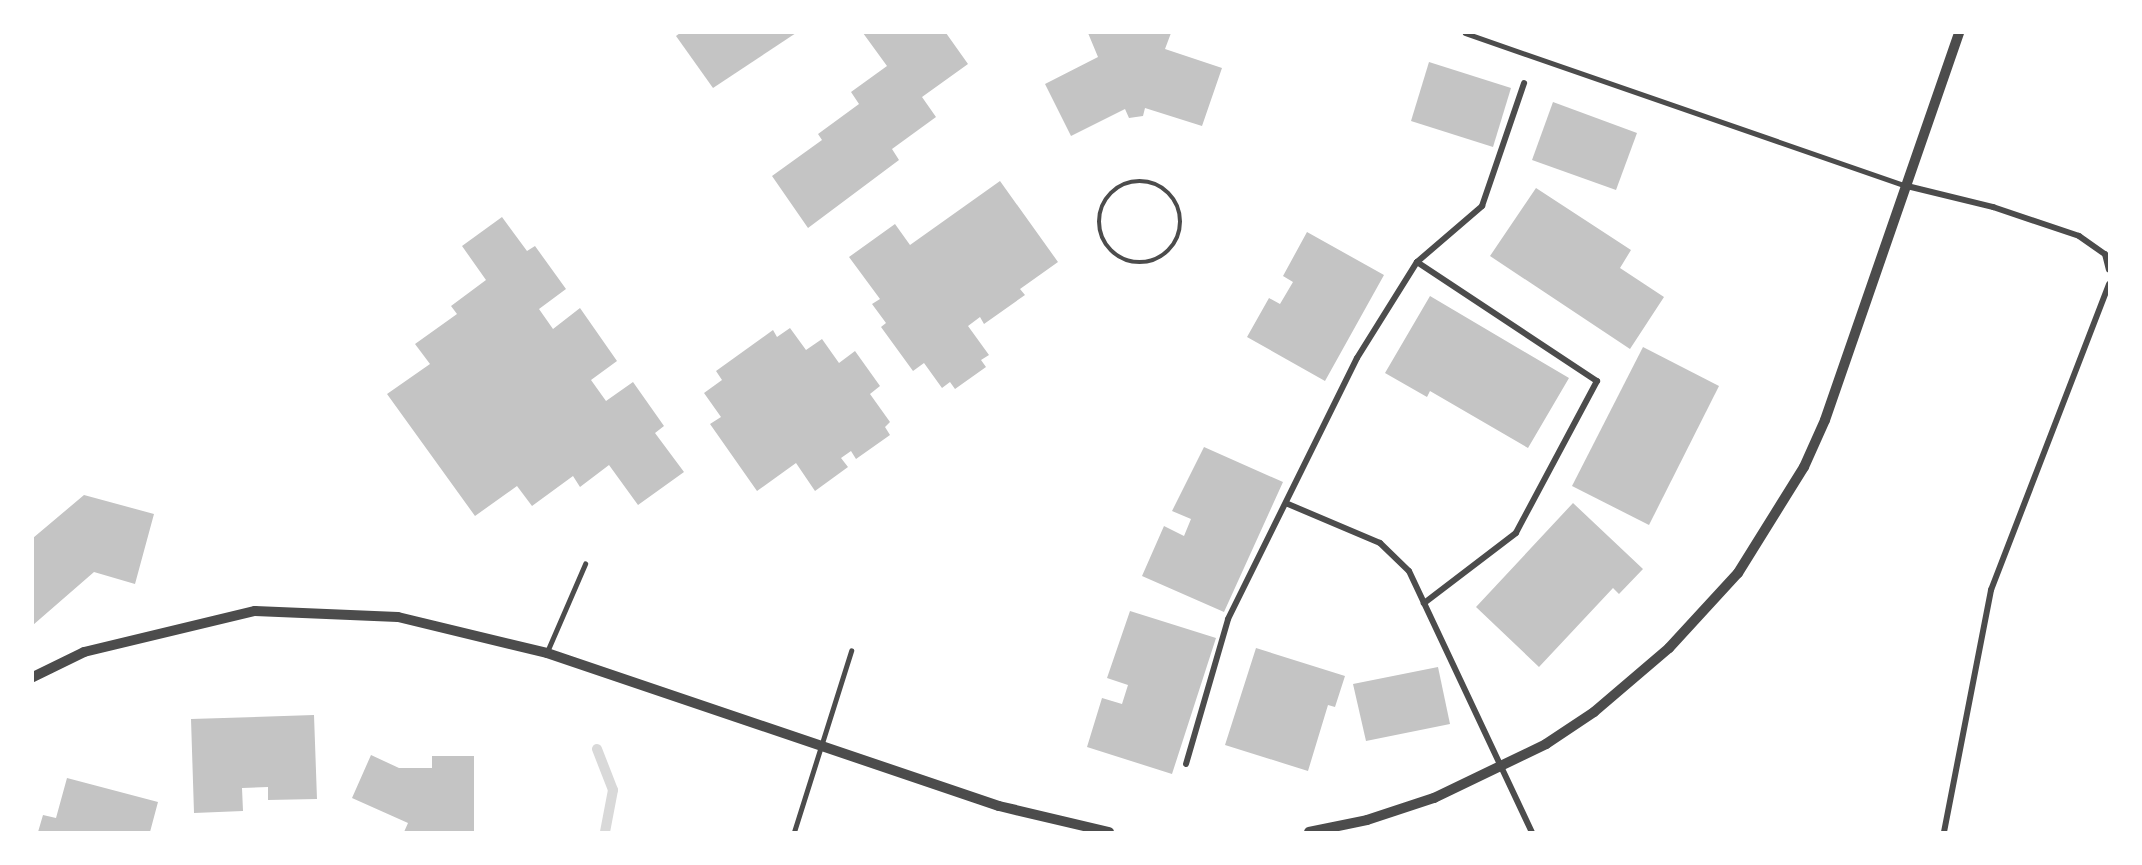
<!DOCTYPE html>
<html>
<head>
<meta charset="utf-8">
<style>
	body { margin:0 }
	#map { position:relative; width:2142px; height:865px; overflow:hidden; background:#fff; font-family:Inter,sans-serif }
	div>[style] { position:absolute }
	.stream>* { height:10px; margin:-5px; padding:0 5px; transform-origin:5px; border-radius:5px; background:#d9d9d9 }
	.building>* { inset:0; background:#c4c4c4 }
	.service>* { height:4.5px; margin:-2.25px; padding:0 2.25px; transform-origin:2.25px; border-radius:2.25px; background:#4c4c4c }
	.service>.ring { margin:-2.25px; padding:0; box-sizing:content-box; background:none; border:4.5px solid #4c4c4c; border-radius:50% }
	.minor>* { height:6px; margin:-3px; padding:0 3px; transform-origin:3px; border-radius:3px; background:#4c4c4c }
	.tertiary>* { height:10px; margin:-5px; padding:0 5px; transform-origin:5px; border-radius:5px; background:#4c4c4c }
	span { translate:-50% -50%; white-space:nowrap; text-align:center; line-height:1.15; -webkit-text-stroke:5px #fff; paint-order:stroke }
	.frame { position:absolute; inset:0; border:34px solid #fff; pointer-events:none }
</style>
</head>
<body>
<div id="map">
	<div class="stream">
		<div style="left:597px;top:749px;width:44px;rotate:68.7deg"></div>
		<div style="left:613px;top:790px;width:43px;rotate:100.8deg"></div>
	</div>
	<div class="building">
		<div style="clip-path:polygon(680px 33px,796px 33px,713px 88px,676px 36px)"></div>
		<div style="clip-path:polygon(863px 33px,946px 33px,968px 64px,922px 97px,936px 117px,892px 149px,899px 160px,808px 228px,772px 176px,822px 140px,818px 134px,859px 104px,851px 92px,887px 66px)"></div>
		<div style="clip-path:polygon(1088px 33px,1171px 33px,1165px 49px,1222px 68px,1202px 126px,1145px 108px,1143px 116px,1129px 118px,1125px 109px,1071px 136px,1045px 84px,1098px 57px)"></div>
		<div style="clip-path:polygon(1429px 62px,1511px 88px,1493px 147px,1411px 121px)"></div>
		<div style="clip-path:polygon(1553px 102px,1637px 133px,1616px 190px,1532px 160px)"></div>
		<div style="clip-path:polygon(1000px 181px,1058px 262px,1020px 289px,1025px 295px,984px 324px,980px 317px,968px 326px,989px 355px,981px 360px,986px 367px,955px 389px,950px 382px,942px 388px,924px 363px,913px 371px,881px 327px,886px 323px,872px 304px,880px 299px,849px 257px,895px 224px,910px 245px)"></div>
		<div style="clip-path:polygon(1536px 188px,1631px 250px,1620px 268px,1664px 297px,1630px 349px,1490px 256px)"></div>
		<div style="clip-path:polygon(502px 217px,527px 251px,535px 246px,566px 289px,539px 309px,553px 329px,580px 308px,617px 361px,591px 380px,606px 401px,633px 382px,664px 426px,655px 433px,684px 472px,638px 505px,609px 465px,580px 487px,573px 476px,532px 506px,517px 486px,475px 516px,387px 394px,430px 364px,415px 344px,457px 314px,451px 306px,486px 280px,462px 246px)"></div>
		<div style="clip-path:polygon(1307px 232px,1384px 275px,1325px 381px,1247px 337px,1269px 298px,1280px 304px,1293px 282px,1283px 276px)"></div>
		<div style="clip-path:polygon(1430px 296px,1569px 378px,1528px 448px,1430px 391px,1427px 397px,1385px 373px)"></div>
		<div style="clip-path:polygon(790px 328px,806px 350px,822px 339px,839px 363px,855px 351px,880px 386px,870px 394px,890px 422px,885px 427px,890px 435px,856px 459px,851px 451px,841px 458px,848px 467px,815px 491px,796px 463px,757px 491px,710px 424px,721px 417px,704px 393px,722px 380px,716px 371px,773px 330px,777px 337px)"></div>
		<div style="clip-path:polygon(1643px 347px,1719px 386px,1649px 525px,1572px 486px)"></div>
		<div style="clip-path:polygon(1204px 447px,1283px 482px,1224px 612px,1142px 576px,1164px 526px,1184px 536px,1191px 519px,1172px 511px)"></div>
		<div style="clip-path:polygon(84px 495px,154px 514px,135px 584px,94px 572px,33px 625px,33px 538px)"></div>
		<div style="clip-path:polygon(1573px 503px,1643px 569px,1619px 594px,1613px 588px,1539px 667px,1476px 607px)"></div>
		<div style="clip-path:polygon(1130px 611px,1216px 638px,1172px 774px,1087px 747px,1102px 698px,1122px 704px,1128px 685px,1107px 678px)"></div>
		<div style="clip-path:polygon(1256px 648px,1345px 676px,1335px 707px,1328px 705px,1308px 771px,1225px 745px)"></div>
		<div style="clip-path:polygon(1438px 667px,1450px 724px,1366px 741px,1353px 684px)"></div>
		<div style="clip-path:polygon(314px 715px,317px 799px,268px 800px,268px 787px,242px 788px,243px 811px,194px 813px,191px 719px)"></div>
		<div style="clip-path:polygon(371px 755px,399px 768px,432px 768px,432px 756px,474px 756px,474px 832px,404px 832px,408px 823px,352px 798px)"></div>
		<div style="clip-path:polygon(67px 778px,158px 802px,150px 832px,38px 832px,43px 815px,56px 818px)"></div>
	</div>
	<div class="service">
		<div style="left:1465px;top:33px;width:468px;rotate:19.1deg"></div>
		<div class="ring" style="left:1099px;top:181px;width:77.5px;height:77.5px"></div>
		<div style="left:547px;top:652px;width:96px;rotate:-66.6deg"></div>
		<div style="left:794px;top:832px;width:190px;rotate:-72.5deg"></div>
	</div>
	<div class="minor">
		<div style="left:1907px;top:186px;width:89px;rotate:13.7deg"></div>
		<div style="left:1993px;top:207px;width:91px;rotate:18.6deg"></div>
		<div style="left:2079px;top:236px;width:32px;rotate:35deg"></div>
		<div style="left:2105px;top:254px;width:16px;rotate:76deg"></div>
		<div style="left:1417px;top:262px;width:216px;rotate:33.5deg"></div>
		<div style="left:1597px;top:381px;width:172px;rotate:118.1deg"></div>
		<div style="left:1516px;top:533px;width:116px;rotate:142.7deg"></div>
		<div style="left:1288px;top:504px;width:100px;rotate:23deg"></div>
		<div style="left:1380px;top:543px;width:40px;rotate:44deg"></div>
		<div style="left:1409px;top:571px;width:289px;rotate:64.8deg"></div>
		<div style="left:1186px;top:764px;width:151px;rotate:-73.8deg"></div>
		<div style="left:1228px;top:619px;width:291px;rotate:-63.7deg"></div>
		<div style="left:1357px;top:358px;width:113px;rotate:-58deg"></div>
		<div style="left:1417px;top:262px;width:86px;rotate:-40.7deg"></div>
		<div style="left:1482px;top:206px;width:130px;rotate:-71.1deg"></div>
		<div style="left:1944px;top:832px;width:247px;rotate:-79deg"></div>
		<div style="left:1991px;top:590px;width:328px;rotate:-68.9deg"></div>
	</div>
	<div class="tertiary">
		<div style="left:33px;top:677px;width:57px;rotate:-26.1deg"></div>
		<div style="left:84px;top:652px;width:176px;rotate:-13.5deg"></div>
		<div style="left:255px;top:611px;width:143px;rotate:2.4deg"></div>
		<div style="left:398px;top:617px;width:153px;rotate:13.6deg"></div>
		<div style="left:547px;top:653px;width:477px;rotate:18.7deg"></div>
		<div style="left:999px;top:806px;width:113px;rotate:13.3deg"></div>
		<div style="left:1309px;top:832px;width:59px;rotate:-11.7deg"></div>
		<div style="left:1367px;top:820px;width:71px;rotate:-18.2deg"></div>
		<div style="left:1434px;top:798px;width:124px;rotate:-25.7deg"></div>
		<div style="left:1546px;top:744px;width:58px;rotate:-33.7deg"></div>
		<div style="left:1594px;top:712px;width:99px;rotate:-40.5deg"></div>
		<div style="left:1669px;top:648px;width:102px;rotate:-47.4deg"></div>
		<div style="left:1738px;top:573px;width:125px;rotate:-58.1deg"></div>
		<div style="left:1804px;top:467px;width:51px;rotate:-65.9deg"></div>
		<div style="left:1825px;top:420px;width:410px;rotate:-70.9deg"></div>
	</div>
	<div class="frame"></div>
</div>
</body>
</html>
